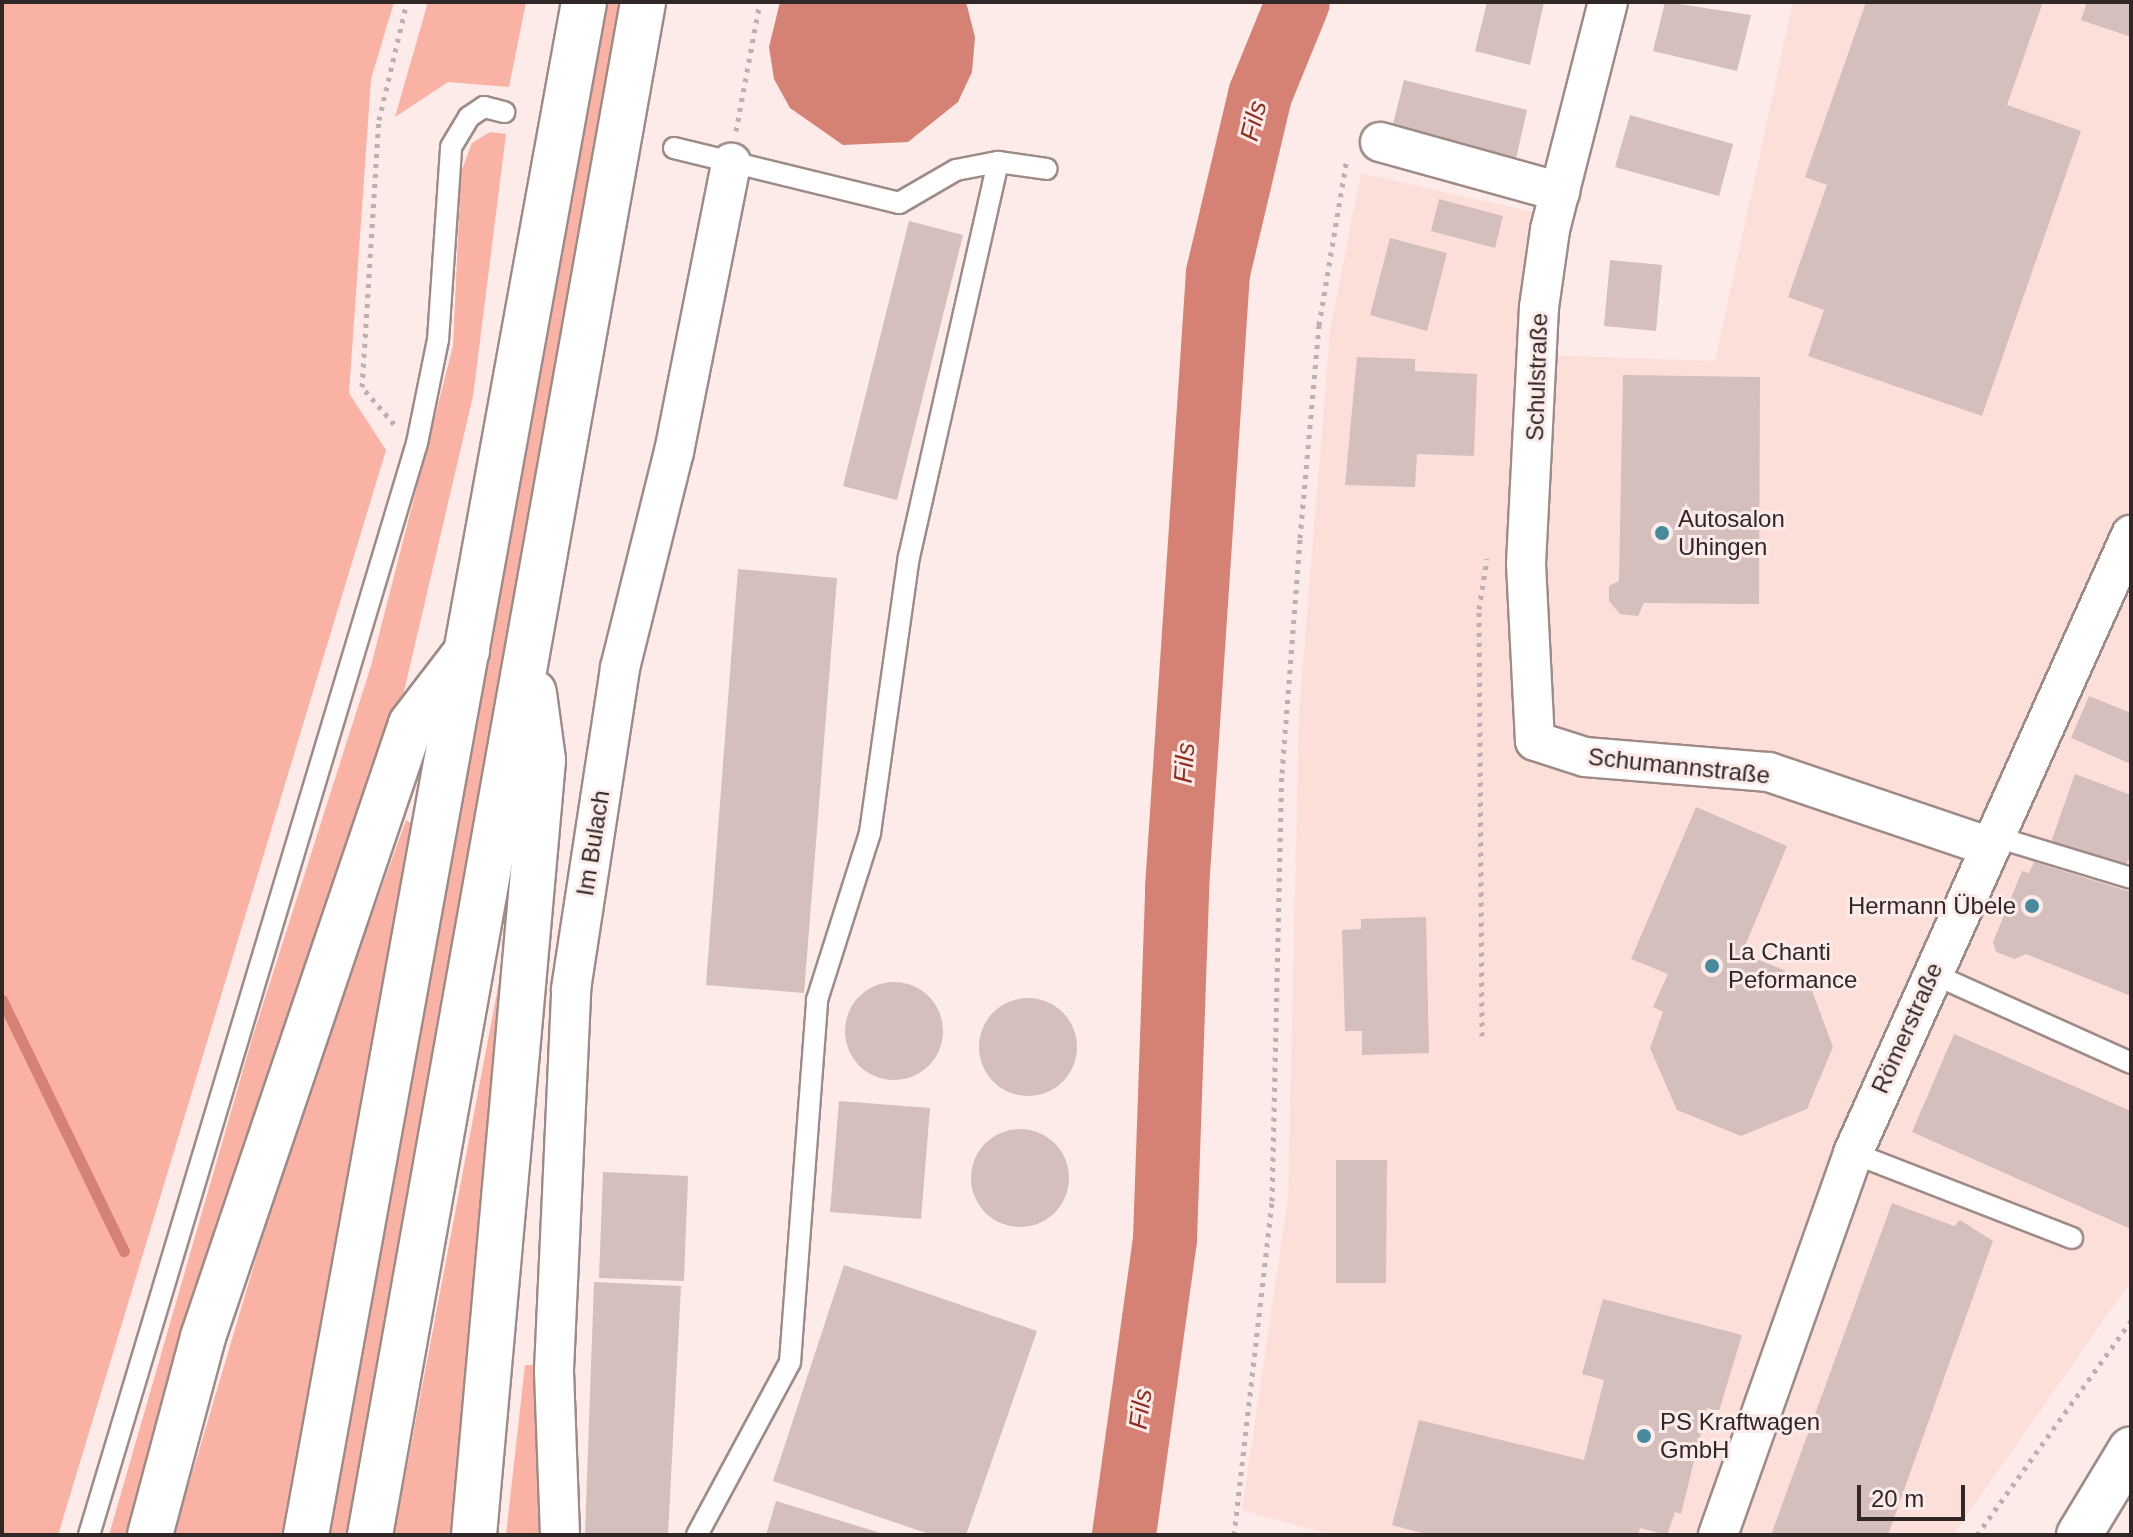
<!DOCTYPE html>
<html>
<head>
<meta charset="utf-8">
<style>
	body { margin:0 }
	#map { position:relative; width:2133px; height:1537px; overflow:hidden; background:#fcebe8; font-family:Helvetica,sans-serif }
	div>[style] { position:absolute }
	.built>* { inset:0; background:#fddfda }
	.green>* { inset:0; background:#fab2a5 }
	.water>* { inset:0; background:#d58274 }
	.stream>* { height:11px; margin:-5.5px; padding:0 5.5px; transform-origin:5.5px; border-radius:5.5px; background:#d58274 }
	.river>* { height:64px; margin:-32px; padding:0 32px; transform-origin:32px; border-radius:32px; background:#d58274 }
	.building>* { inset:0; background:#d4bfbc }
	.round { border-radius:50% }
	.path>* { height:5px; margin-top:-2.5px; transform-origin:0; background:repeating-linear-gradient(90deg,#beb0ae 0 4px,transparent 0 10px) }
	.roads { filter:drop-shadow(2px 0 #9e8b87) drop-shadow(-2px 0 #9e8b87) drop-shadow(0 2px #9e8b87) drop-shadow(0 -2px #9e8b87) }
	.lane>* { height:20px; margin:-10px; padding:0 10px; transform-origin:10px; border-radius:10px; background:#fff }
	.street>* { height:38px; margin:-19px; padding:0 19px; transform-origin:19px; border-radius:19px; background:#fff }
	.secondary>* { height:44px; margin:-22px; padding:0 22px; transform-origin:22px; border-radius:22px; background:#fff }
	.highway>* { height:44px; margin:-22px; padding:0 22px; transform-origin:22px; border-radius:22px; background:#fff }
	.dots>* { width:22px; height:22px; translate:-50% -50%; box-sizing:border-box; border:4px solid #fcebe8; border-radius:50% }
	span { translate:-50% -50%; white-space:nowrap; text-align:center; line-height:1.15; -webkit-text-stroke:6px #fcebe8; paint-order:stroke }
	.street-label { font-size:24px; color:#302827 }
	.poi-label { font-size:24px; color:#302827 }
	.left { translate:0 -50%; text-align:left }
	.right { translate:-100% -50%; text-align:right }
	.water-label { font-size:26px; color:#902e21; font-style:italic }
	.frame { position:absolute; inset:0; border:4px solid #302827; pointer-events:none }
	.scale { position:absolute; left:1857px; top:1485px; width:108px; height:36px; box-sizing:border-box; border:4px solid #302827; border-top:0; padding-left:10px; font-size:24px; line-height:28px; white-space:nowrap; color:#302827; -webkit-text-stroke:6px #fcebe8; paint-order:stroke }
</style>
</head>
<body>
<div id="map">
	<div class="built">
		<div style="clip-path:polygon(1793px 2px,2131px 2px,2131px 1281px,1953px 1535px,1331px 1535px,1242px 1510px,1288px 1198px,1299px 713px,1330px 331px,1361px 173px,1542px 214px,1515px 354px,1715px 361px)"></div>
	</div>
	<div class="green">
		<div style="clip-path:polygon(2px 2px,394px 2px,371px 79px,349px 393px,386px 450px,58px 1535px,2px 1535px)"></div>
		<div style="clip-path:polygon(428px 2px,526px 2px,509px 87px,448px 82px,395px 117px)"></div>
		<div style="clip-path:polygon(608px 2px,625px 2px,350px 1535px,330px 1535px)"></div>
		<div style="clip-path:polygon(490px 132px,506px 134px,473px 396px,398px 717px,139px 1535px,109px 1535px,252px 1039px,371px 666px,453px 346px,461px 172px,472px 143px)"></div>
		<div style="clip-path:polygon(406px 820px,414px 825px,283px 1535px,174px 1535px,294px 1130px)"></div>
		<div style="clip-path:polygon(502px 966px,510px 967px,465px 1535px,394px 1535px)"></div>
		<div style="clip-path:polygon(525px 1365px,547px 1365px,550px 1535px,506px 1535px)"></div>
	</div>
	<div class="water">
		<div style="clip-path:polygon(780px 2px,966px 2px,975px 37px,972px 72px,958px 102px,908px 142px,843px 145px,790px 108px,774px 79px,769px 47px)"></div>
	</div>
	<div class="stream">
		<div style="left:2px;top:1000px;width:279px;rotate:64.1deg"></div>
	</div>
	<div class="river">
		<div style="left:1124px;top:1535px;width:299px;rotate:-82.1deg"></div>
		<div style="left:1165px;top:1239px;width:351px;rotate:-88deg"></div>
		<div style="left:1177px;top:888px;width:616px;rotate:-86.19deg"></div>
		<div style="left:1218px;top:273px;width:183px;rotate:-76.7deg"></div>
		<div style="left:1260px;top:95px;width:100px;rotate:-67.8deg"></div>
	</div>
	<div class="building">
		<div style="clip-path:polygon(1487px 2px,1544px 2px,1530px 65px,1475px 51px)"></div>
		<div style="clip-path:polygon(1665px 2px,1751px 15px,1737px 71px,1653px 51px)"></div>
		<div style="clip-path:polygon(1866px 2px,2043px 2px,2007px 105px,2081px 131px,1982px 416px,1808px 356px,1824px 310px,1788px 297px,1827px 185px,1805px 177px)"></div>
		<div style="clip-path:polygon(2087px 2px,2131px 2px,2131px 37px,2081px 20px)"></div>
		<div style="clip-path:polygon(1404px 80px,1527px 110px,1515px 163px,1391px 132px)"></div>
		<div style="clip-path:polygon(1630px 115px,1733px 144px,1719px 196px,1615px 167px)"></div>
		<div style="clip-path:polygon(1439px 199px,1503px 216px,1495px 248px,1431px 231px)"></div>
		<div style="clip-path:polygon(909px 221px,963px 235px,897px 500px,843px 486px)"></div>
		<div style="clip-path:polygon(1390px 238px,1447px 253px,1427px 331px,1370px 315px)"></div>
		<div style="clip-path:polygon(1610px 260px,1662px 265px,1656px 331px,1604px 326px)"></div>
		<div style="clip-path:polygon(1357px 357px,1415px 359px,1415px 371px,1477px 374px,1474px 456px,1417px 454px,1415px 487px,1345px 485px)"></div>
		<div style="clip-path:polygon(1623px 375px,1760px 377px,1759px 604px,1644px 603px,1638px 616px,1620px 614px,1609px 601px,1609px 586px,1619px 581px)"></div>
		<div style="clip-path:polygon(738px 569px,837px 578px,804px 993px,706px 985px)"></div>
		<div style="clip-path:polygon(2089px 696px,2131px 713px,2131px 764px,2071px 738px)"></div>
		<div style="clip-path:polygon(2075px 774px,2131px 795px,2131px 857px,2121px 870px,2050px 845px)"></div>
		<div style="clip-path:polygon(1696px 807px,1787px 846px,1742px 953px,1808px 980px,1833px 1047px,1807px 1109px,1741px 1136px,1677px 1110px,1650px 1048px,1663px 1012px,1653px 1007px,1668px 974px,1631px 959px)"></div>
		<div style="clip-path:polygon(2034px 862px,2131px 892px,2131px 996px,2026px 954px,2015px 959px,1996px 952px,1993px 942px,2022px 871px,2029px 873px)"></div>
		<div style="clip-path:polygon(1426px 917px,1429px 1053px,1362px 1055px,1362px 1031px,1345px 1031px,1342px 930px,1361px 929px,1361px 919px)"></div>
		<div class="round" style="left:845px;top:982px;width:98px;height:98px"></div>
		<div class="round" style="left:979px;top:998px;width:98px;height:98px"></div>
		<div style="clip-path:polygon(1954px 1034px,2131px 1111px,2131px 1229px,1912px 1132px)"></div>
		<div style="clip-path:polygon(839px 1101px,930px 1108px,921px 1219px,830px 1212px)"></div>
		<div class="round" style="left:971px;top:1129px;width:98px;height:98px"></div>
		<div style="clip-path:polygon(1336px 1160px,1387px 1160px,1386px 1283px,1336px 1283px)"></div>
		<div style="clip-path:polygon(603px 1172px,688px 1176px,684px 1281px,599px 1278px)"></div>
		<div style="clip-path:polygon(1892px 1203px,1954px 1226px,1960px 1220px,1993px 1241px,1888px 1535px,1771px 1535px)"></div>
		<div style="clip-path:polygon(844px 1265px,1037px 1331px,966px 1535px,932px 1535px,773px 1481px)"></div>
		<div style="clip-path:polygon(594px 1282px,681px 1286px,668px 1535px,585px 1535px)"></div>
		<div style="clip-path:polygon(1603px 1299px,1742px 1335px,1719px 1411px,1707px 1408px,1681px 1514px,1675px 1512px,1667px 1535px,1640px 1528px,1638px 1535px,1429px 1535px,1392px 1525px,1419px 1420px,1584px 1460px,1604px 1380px,1582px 1374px)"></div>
		<div style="clip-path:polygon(776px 1501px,884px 1534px,884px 1535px,766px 1535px)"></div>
	</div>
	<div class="path">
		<div style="left:736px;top:131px;width:131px;rotate:-79.5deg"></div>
		<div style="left:394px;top:424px;width:49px;rotate:-130.9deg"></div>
		<div style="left:362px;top:387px;width:268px;rotate:-86.4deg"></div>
		<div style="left:379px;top:120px;width:121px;rotate:-76.7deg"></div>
		<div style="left:1482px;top:1036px;width:427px;rotate:-90.4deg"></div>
		<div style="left:1479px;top:609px;width:51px;rotate:-80.9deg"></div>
		<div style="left:1234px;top:1535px;width:336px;rotate:-83.5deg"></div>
		<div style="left:1272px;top:1201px;width:428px;rotate:-88.7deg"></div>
		<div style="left:1282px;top:773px;width:236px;rotate:-85.6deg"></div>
		<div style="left:1300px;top:538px;width:214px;rotate:-84.9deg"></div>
		<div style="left:1319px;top:325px;width:169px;rotate:-80.5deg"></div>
		<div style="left:1977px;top:1535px;width:264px;rotate:-54.3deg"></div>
	</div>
	<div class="roads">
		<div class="lane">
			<div style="left:674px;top:148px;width:232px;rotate:13.7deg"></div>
			<div style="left:899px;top:203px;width:66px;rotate:-30.1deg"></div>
			<div style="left:956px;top:170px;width:43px;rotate:-10.8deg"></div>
			<div style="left:998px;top:162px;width:49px;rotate:8.1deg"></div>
			<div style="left:1993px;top:836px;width:144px;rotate:16.9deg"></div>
			<div style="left:1931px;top:973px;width:219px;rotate:24.2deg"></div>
			<div style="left:1853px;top:1153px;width:235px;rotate:21.2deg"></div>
			<div style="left:89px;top:1535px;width:1140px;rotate:-73.28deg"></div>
			<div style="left:417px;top:443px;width:105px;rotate:-78.5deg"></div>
			<div style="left:438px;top:340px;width:193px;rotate:-86.1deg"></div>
			<div style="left:451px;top:147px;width:35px;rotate:-59deg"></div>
			<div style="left:469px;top:117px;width:18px;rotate:-34deg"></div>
			<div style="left:484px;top:107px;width:21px;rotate:14deg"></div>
			<div style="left:697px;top:1535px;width:196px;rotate:-61.7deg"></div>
			<div style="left:790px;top:1362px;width:363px;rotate:-85.7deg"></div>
			<div style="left:817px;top:1000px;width:175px;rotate:-72.4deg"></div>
			<div style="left:870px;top:833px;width:279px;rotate:-82deg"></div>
			<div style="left:909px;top:557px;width:405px;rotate:-77.3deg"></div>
		</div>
		<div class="street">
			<div style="left:1608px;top:2px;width:235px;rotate:104.3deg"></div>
			<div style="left:1550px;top:230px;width:78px;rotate:98.1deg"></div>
			<div style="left:1539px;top:307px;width:257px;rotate:92.9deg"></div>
			<div style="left:1526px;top:564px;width:177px;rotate:87.1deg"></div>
			<div style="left:1535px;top:741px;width:52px;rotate:17.7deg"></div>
			<div style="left:1585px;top:757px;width:185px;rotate:4.7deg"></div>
			<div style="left:1769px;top:772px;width:231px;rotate:18.7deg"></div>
			<div style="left:1380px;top:142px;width:187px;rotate:15.5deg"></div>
			<div style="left:560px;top:1535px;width:165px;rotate:-92.1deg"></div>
			<div style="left:554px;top:1370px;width:381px;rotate:-87.4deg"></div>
			<div style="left:571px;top:989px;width:325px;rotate:-81.3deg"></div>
			<div style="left:620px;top:668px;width:223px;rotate:-76deg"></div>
			<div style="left:674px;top:452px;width:295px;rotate:-78.8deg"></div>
			<div style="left:1718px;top:1535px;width:405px;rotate:-70.5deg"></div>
			<div style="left:1853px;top:1153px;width:678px;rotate:-65.78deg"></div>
		</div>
		<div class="secondary">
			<div style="left:2079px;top:1535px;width:100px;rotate:-58.8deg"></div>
		</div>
		<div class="highway">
			<div style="left:150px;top:1535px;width:205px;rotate:-75deg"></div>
			<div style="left:203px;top:1337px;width:647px;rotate:-71.26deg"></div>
			<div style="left:411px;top:724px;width:92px;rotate:-52.5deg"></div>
			<div style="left:306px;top:1535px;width:1558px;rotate:-79.72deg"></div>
			<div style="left:370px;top:1535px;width:1557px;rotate:-79.9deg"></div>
			<div style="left:474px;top:1535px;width:778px;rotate:-84.91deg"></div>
			<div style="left:543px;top:760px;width:68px;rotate:-97.7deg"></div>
		</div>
	</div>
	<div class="dots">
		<div style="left:1662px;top:533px;background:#488a9b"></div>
		<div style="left:2032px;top:906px;background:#488a9b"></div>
		<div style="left:1712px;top:966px;background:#488a9b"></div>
		<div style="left:1644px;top:1436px;background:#488a9b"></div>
	</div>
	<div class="street-label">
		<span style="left:1537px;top:377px;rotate:-88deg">Schulstraße</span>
		<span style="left:1679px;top:766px;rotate:6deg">Schumannstraße</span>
		<span style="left:593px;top:843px;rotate:-81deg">Im Bulach</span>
		<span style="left:1907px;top:1028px;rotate:-66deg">Römerstraße</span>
	</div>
	<div class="poi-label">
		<span class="left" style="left:1678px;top:533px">Autosalon<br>Uhingen</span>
		<span class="right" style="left:2016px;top:906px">Hermann Übele</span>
		<span class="left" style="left:1728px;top:966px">La Chanti<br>Peformance</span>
		<span class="left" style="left:1660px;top:1436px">PS Kraftwagen<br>GmbH</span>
	</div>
	<div class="water-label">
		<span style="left:1254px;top:121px;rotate:-76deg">Fils</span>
		<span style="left:1185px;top:763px;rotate:-86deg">Fils</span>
		<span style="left:1141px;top:1409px;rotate:-82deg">Fils</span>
	</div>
	<div class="frame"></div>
	<div class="scale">20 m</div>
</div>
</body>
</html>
